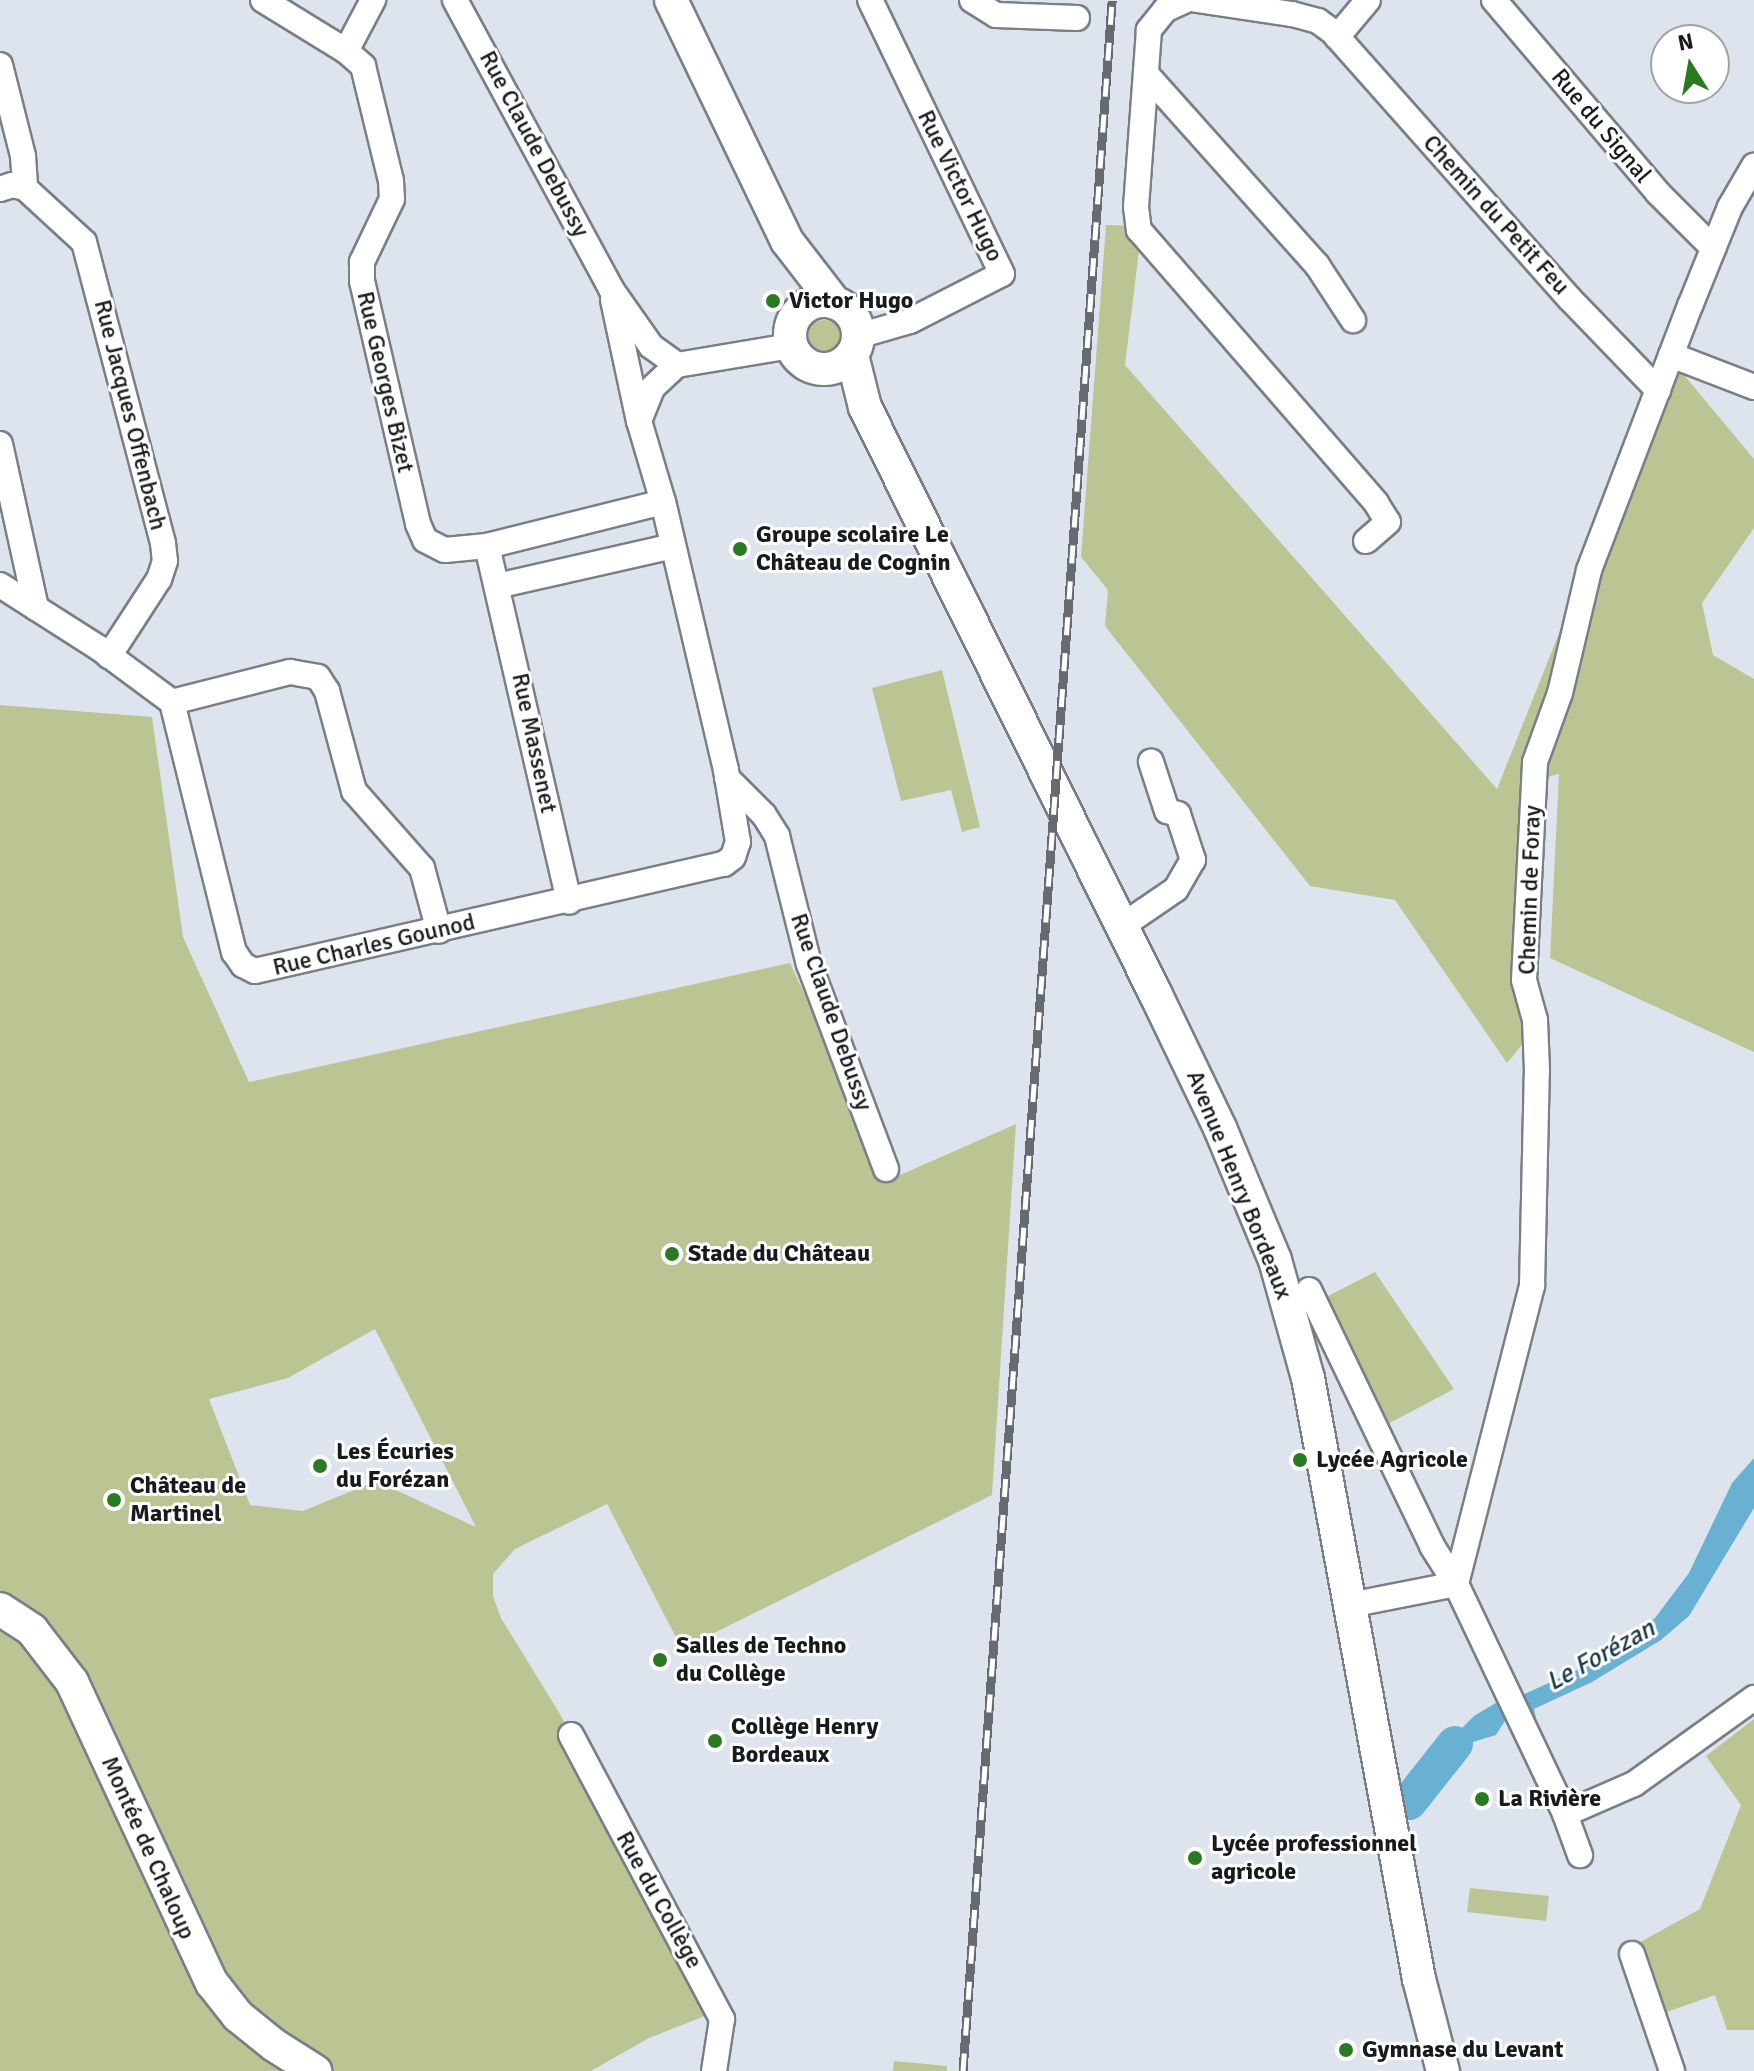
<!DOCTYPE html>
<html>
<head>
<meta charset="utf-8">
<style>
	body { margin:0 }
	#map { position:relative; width:1754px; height:2071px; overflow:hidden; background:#dee4ed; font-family:Signika,sans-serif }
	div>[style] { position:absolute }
	.green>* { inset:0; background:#bbc594 }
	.round { border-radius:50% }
	.water>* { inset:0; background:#68b1d3 }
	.river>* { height:36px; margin:-18px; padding:0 18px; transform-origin:18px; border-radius:18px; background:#68b1d3 }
	.roads { filter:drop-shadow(2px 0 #7a7f86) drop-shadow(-2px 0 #7a7f86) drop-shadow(0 2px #7a7f86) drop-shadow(0 -2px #7a7f86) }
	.street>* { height:24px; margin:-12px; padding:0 12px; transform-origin:12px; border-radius:12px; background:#fff }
	.secondary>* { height:32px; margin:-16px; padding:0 16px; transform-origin:16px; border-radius:16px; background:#fff }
	.secondary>.ring { margin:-16px; padding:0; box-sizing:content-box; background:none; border:32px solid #fff; border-radius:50% }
	.rail>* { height:9px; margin-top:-4.5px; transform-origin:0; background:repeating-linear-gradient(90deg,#fff 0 18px,#676a70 0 36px); box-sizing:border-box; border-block:2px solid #676a70 }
	.dots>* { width:22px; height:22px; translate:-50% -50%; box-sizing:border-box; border:4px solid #fff; border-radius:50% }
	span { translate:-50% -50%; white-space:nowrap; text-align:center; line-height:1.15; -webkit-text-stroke:6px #fff; paint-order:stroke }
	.street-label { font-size:24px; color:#181a1d }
	.poi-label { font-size:24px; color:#181a1d; font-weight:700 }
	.left { translate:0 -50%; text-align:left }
	.water-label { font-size:26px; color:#183948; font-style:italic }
	.north { position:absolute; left:1650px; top:24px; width:80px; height:80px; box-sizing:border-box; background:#fff; border:2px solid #a3a3a5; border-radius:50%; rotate:349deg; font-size:22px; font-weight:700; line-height:32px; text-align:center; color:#181a1d }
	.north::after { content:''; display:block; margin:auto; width:28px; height:36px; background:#2a7a24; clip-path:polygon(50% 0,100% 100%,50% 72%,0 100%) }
</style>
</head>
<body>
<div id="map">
	<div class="green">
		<div style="clip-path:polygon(1106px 225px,1142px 226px,1125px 365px,1497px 789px,1669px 357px,1754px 459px,1754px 528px,1702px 603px,1713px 655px,1754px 679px,1754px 1052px,1550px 958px,1559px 774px,1524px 783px,1516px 986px,1526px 1040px,1507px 1063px,1395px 900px,1310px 886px,1105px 626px,1108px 590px,1081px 557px)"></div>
		<div class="round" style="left:808px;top:320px;width:32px;height:32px"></div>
		<div style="clip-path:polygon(942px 670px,980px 827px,962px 832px,951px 790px,901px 801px,872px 688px)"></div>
		<div style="clip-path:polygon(evenodd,0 705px,152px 717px,183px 937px,249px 1082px,790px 963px,891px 1179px,1016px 1124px,992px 1495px,682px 1649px,607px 1504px,515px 1549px,493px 1574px,493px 1596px,501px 1618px,560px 1714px,710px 2014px,649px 2038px,591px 2071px,0 2071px,0 705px,375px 1329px,476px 1527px,376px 1481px,303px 1511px,250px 1505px,209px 1399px,288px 1378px,375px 1329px)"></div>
		<div style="clip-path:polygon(1375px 1272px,1454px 1389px,1384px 1426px,1322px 1299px)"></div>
		<div style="clip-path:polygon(1754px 1719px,1754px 2030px,1727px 2030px,1715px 1995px,1661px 2014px,1635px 1945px,1700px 1909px,1741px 1805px,1706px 1756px)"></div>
		<div style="clip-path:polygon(1470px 1888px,1549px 1896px,1546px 1921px,1467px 1912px)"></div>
		<div style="clip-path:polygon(894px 2061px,947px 2066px,947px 2071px,893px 2071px)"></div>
	</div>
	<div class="water">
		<div style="clip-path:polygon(1754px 1458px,1754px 1508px,1689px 1616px,1661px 1640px,1592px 1682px,1534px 1709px,1538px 1727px,1534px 1731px,1508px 1716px,1496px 1735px,1473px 1742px,1454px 1758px,1437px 1787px,1425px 1785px,1421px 1780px,1442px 1748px,1474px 1716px,1499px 1701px,1516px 1698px,1579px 1669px,1655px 1618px,1689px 1573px,1732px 1483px)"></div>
	</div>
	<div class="river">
		<div style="left:1409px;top:1802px;width:74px;rotate:-51.6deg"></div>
	</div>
	<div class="roads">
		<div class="street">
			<div style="left:263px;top:0;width:97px;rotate:31.6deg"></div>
			<div style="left:346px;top:51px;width:23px;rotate:41deg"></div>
			<div style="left:363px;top:66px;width:118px;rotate:76.3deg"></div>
			<div style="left:391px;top:181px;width:18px;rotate:87deg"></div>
			<div style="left:392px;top:199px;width:70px;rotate:115.5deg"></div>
			<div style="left:362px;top:262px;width:19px;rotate:90deg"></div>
			<div style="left:362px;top:281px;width:249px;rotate:77deg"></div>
			<div style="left:418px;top:524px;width:17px;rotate:66deg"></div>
			<div style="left:425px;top:540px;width:22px;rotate:27deg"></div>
			<div style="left:445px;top:550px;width:42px;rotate:-5.4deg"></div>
			<div style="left:487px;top:546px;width:181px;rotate:-14deg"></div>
			<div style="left:455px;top:0;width:328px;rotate:61.6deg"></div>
			<div style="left:611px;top:289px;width:70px;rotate:54.9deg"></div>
			<div style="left:651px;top:346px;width:32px;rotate:36deg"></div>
			<div style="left:677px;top:365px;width:116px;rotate:-9.5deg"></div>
			<div style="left:972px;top:0;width:28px;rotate:32deg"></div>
			<div style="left:996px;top:15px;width:81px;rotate:2.1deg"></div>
			<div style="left:1186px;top:0;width:23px;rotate:155deg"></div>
			<div style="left:1165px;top:10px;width:26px;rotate:129deg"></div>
			<div style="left:1149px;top:30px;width:177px;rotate:94.2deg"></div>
			<div style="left:1136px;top:207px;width:23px;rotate:83deg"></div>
			<div style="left:1139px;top:230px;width:362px;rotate:49deg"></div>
			<div style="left:1376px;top:503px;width:22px;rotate:58deg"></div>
			<div style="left:1388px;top:522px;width:29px;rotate:139deg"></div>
			<div style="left:1197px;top:0;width:96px;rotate:8.4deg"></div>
			<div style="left:1292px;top:14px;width:27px;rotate:15deg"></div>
			<div style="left:1318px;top:21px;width:17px;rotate:36deg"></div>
			<div style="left:1332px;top:31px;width:358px;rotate:48.4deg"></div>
			<div style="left:1570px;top:299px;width:127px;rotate:46deg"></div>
			<div style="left:1494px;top:0;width:253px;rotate:49.6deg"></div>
			<div style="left:1658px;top:193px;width:78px;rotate:45deg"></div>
			<div style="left:1337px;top:37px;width:48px;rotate:-50deg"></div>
			<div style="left:346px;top:51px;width:58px;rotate:-62.1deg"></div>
			<div style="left:0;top:65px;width:94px;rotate:75.8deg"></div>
			<div style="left:23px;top:156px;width:32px;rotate:86deg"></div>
			<div style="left:1147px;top:75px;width:255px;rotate:48.2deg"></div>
			<div style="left:1317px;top:265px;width:66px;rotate:56.8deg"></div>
			<div style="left:0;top:189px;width:13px;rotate:-18deg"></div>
			<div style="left:12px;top:185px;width:13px;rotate:13deg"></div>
			<div style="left:25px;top:188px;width:80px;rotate:42.5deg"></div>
			<div style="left:84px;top:242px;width:311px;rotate:75.3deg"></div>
			<div style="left:163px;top:543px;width:18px;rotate:84deg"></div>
			<div style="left:165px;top:561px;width:19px;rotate:108deg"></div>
			<div style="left:159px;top:579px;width:92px;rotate:123deg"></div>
			<div style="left:613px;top:300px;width:124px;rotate:77.9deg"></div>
			<div style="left:858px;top:336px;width:54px;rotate:-16.1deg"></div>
			<div style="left:910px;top:321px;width:103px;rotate:-27.1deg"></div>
			<div style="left:1002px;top:274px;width:304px;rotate:-115.7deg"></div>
			<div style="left:1671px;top:355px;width:89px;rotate:21.1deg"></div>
			<div style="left:0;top:444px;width:168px;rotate:77.6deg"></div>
			<div style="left:487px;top:546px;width:365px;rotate:77deg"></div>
			<div style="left:0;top:585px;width:117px;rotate:32.5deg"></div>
			<div style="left:99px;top:648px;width:91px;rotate:36.5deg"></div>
			<div style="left:497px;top:586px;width:180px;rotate:-12.8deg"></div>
			<div style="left:172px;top:702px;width:258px;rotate:76.1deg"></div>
			<div style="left:234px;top:952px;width:16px;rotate:55deg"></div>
			<div style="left:243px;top:965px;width:13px;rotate:27deg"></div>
			<div style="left:255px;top:971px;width:481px;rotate:-12.9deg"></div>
			<div style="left:724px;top:864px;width:11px;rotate:-38deg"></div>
			<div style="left:733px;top:857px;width:16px;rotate:-72deg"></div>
			<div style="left:738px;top:842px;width:73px;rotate:-99.5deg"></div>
			<div style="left:726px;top:770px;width:275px;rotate:-103.2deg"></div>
			<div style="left:663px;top:502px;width:84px;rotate:-106.5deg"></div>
			<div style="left:639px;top:421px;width:35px;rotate:-68deg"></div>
			<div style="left:652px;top:388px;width:34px;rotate:-43deg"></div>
			<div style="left:172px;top:702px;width:122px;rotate:-14.3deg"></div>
			<div style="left:290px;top:672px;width:28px;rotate:10deg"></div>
			<div style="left:318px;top:677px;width:17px;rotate:57deg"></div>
			<div style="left:327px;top:691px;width:104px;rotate:74.9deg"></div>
			<div style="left:354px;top:791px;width:103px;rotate:48.6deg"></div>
			<div style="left:422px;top:868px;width:65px;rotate:74.9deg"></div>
			<div style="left:727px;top:778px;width:52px;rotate:45deg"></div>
			<div style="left:764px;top:815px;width:25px;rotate:58deg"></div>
			<div style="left:777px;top:836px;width:132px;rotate:76deg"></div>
			<div style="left:809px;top:964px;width:219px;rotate:69.4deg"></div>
			<div style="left:1122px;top:926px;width:65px;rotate:-34.4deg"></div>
			<div style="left:1176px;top:889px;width:34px;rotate:-60deg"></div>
			<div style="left:1193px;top:860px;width:48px;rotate:-108.1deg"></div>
			<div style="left:1178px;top:814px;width:11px;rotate:-165deg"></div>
			<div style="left:1167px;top:811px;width:52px;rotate:-108.1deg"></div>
			<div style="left:1309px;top:1290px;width:284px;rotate:64.3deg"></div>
			<div style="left:1432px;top:1546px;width:45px;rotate:57.7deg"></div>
			<div style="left:1456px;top:1584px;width:255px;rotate:64.6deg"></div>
			<div style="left:1565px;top:1814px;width:44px;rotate:69.9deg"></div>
			<div style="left:1350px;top:1605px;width:108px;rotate:-11.2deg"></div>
			<div style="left:1456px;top:1584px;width:308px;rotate:-75.7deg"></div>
			<div style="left:1532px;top:1286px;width:216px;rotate:-88.7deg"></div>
			<div style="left:1537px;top:1070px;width:50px;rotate:-92.3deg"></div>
			<div style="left:1535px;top:1020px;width:41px;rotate:-105.4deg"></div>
			<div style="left:1524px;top:980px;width:218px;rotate:-87.1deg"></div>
			<div style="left:1535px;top:762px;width:73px;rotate:-70.1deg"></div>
			<div style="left:1560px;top:693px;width:126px;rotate:-76.7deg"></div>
			<div style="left:1589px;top:570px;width:283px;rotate:-69.1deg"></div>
			<div style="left:1690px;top:306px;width:107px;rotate:-68deg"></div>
			<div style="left:1730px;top:207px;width:48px;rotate:-59.7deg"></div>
			<div style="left:571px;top:1735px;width:322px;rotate:62deg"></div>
			<div style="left:722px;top:2019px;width:53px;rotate:98.7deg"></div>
			<div style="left:1565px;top:1814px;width:75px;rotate:-23.5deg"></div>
			<div style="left:1634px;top:1784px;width:148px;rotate:-35.6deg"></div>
			<div style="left:1632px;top:1954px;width:124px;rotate:71.1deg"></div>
		</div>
		<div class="secondary">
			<div style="left:671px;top:0;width:267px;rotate:64.3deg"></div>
			<div style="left:787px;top:241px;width:78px;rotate:52.3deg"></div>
			<div class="ring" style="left:790px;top:301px;width:36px;height:36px"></div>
			<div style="left:852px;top:355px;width:54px;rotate:76deg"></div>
			<div style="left:865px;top:407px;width:656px;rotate:63.67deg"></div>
			<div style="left:1156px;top:995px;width:148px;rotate:64.3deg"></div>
			<div style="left:1220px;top:1128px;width:143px;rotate:67.4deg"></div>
			<div style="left:1275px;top:1260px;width:123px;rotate:74.4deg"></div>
			<div style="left:1308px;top:1378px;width:611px;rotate:79.54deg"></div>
			<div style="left:1419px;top:1979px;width:95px;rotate:75.4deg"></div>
			<div style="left:0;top:1609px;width:38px;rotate:33deg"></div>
			<div style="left:32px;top:1630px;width:66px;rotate:52.4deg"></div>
			<div style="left:72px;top:1682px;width:332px;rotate:65.1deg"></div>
			<div style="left:212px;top:1983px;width:42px;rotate:51.8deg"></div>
			<div style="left:238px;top:2016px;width:46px;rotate:38.9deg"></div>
			<div style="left:274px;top:2045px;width:49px;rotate:32.4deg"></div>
		</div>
	</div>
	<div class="rail">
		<div style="left:963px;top:2071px;width:2076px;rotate:-85.88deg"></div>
	</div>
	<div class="dots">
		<div style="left:773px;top:301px;background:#2a7a24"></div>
		<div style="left:740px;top:549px;background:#2a7a24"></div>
		<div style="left:672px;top:1254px;background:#2a7a24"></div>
		<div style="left:1300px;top:1460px;background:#2a7a24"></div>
		<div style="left:320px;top:1466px;background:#2a7a24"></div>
		<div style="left:114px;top:1500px;background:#2a7a24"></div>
		<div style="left:660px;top:1660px;background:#2a7a24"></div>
		<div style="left:715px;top:1741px;background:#2a7a24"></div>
		<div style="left:1482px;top:1799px;background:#2a7a24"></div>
		<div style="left:1195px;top:1858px;background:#2a7a24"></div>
		<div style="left:1346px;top:2050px;background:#2a7a24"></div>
	</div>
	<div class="street-label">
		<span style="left:1601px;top:126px;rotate:50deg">Rue du Signal</span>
		<span style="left:534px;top:144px;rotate:62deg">Rue Claude Debussy</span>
		<span style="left:960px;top:186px;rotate:64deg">Rue Victor Hugo</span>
		<span style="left:1496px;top:215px;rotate:48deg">Chemin du Petit Feu</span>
		<span style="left:385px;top:382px;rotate:77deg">Rue Georges Bizet</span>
		<span style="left:130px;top:415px;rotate:76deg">Rue Jacques Offenbach</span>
		<span style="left:534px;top:743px;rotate:78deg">Rue Massenet</span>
		<span style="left:1530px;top:890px;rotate:-88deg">Chemin de Foray</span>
		<span style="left:374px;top:945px;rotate:-13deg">Rue Charles Gounod</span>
		<span style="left:831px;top:1012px;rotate:71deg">Rue Claude Debussy</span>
		<span style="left:1239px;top:1185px;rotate:68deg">Avenue Henry Bordeaux</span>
		<span style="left:148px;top:1848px;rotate:66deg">Montée de Chaloup</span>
		<span style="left:659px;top:1900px;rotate:61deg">Rue du Collège</span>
	</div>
	<div class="poi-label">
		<span class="left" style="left:789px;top:301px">Victor Hugo</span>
		<span class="left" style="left:756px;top:549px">Groupe scolaire Le<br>Château de Cognin</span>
		<span class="left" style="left:688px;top:1254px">Stade du Château</span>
		<span class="left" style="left:336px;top:1466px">Les Écuries<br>du Forézan</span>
		<span class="left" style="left:1316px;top:1460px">Lycée Agricole</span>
		<span class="left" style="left:130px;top:1500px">Château de<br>Martinel</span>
		<span class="left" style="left:676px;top:1660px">Salles de Techno<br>du Collège</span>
		<span class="left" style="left:731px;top:1741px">Collège Henry<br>Bordeaux</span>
		<span class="left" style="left:1498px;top:1799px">La Rivière</span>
		<span class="left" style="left:1211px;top:1858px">Lycée professionnel<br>agricole</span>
		<span class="left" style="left:1362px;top:2050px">Gymnase du Levant</span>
	</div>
	<div class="water-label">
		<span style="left:1601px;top:1656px;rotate:-29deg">Le Forézan</span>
	</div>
	<div class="north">N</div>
</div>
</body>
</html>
